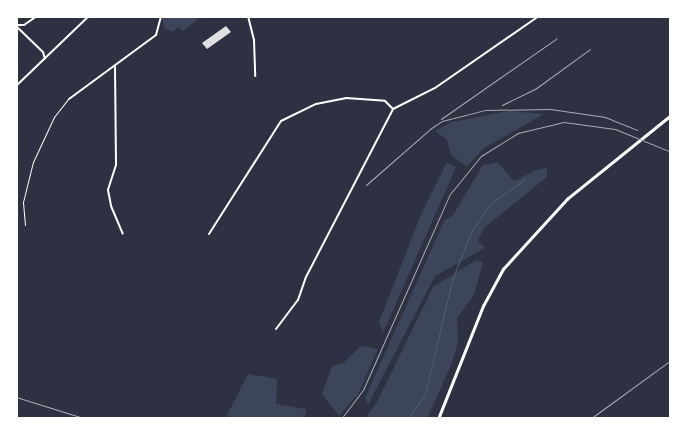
<!DOCTYPE html>
<html>
<head>
<meta charset="utf-8">
<style>
	body { margin:0 }
	#map { position:relative; width:687px; height:435px; overflow:hidden; background:#2d3142; font-family:Inter,sans-serif }
	div>[style] { position:absolute }
	.green>* { inset:0; background:#3c4559 }
	.stream>* { height:1px; margin:-0.5px; padding:0 0.5px; transform-origin:0.5px; border-radius:0.5px; background:#4f5d75 }
	.building>* { inset:0; background:#e0e0e3 }
	.service>* { height:1px; margin:-0.5px; padding:0 0.5px; transform-origin:0.5px; border-radius:0.5px; background:#fff }
	.minor>* { height:2px; margin:-1px; padding:0 1px; transform-origin:1px; border-radius:1px; background:#fff }
	.tertiary>* { height:2.5px; margin:-1.25px; padding:0 1.25px; transform-origin:1.25px; border-radius:1.25px; background:#fff }
	.rail>* { height:1px; margin:-0.5px; padding:0 0.5px; transform-origin:0.5px; border-radius:0.5px; background:#abadb3 }
	span { translate:-50% -50%; white-space:nowrap; text-align:center; line-height:1.15; -webkit-text-stroke:5px #fff; paint-order:stroke }
	.frame { position:absolute; inset:0; border:18px solid #fff; pointer-events:none }
</style>
</head>
<body>
<div id="map">
	<div class="green">
		<div style="clip-path:polygon(162px 16px,202px 16px,183px 31px,178px 27px,173px 32px,164px 28px)"></div>
		<div style="clip-path:polygon(508px 111px,544px 114px,484px 148px,467px 167px,451px 155px,447px 140px,435px 131px,452px 122px)"></div>
		<div style="clip-path:polygon(447px 162px,456px 167px,383px 333px,379px 322px,422px 212px)"></div>
		<div style="clip-path:polygon(497px 162px,514px 181px,539px 169px,547px 168px,547px 177px,484px 228px,478px 241px,485px 248px,435px 276px,368px 405px,365px 398px,444px 221px,453px 215px,483px 165px)"></div>
		<div style="clip-path:polygon(476px 260px,483px 262px,474px 295px,457px 318px,458px 343px,451px 365px,427px 419px,365px 419px,378px 400px,433px 287px)"></div>
		<div style="clip-path:polygon(361px 346px,378px 349px,358px 394px,339px 416px,322px 394px,332px 366px,343px 363px)"></div>
		<div style="clip-path:polygon(248px 374px,277px 379px,276px 404px,307px 409px,304px 419px,225px 419px)"></div>
	</div>
	<div class="stream">
		<div style="left:407px;top:419px;width:30px;rotate:-53deg"></div>
		<div style="left:425px;top:395px;width:118px;rotate:-76.8deg"></div>
		<div style="left:452px;top:280px;width:54px;rotate:-68.2deg"></div>
		<div style="left:472px;top:230px;width:33px;rotate:-55deg"></div>
		<div style="left:491px;top:203px;width:42px;rotate:-35.2deg"></div>
	</div>
	<div class="building">
		<div style="clip-path:polygon(226px 26px,231px 32px,207px 49px,202px 43px)"></div>
	</div>
	<div class="service">
		<div style="left:25px;top:225px;width:23px;rotate:-95deg"></div>
		<div style="left:23px;top:202px;width:41px;rotate:-76deg"></div>
		<div style="left:33px;top:162px;width:50px;rotate:-65deg"></div>
		<div style="left:54px;top:117px;width:23px;rotate:-52deg"></div>
	</div>
	<div class="minor">
		<div style="left:248px;top:16px;width:25px;rotate:76deg"></div>
		<div style="left:254px;top:40px;width:36px;rotate:88deg"></div>
		<div style="left:16px;top:25px;width:8px"></div>
		<div style="left:24px;top:25px;width:16px;rotate:-35deg"></div>
		<div style="left:16px;top:26px;width:37px;rotate:44deg"></div>
		<div style="left:43px;top:52px;width:7px;rotate:74deg"></div>
		<div style="left:115px;top:67px;width:98px;rotate:89.4deg"></div>
		<div style="left:116px;top:165px;width:26px;rotate:108deg"></div>
		<div style="left:108px;top:190px;width:16px;rotate:79deg"></div>
		<div style="left:111px;top:206px;width:30px;rotate:67deg"></div>
		<div style="left:16px;top:86px;width:101px;rotate:-43.8deg"></div>
		<div style="left:69px;top:99px;width:108px;rotate:-36.3deg"></div>
		<div style="left:156px;top:35px;width:20px;rotate:-75deg"></div>
		<div style="left:209px;top:234px;width:134px;rotate:-57.5deg"></div>
		<div style="left:281px;top:121px;width:39px;rotate:-26deg"></div>
		<div style="left:316px;top:104px;width:31px;rotate:-11deg"></div>
		<div style="left:346px;top:98px;width:39px;rotate:4deg"></div>
		<div style="left:385px;top:101px;width:11px;rotate:45deg"></div>
		<div style="left:276px;top:329px;width:36px;rotate:-53deg"></div>
		<div style="left:298px;top:300px;width:24px;rotate:-71deg"></div>
		<div style="left:306px;top:277px;width:189px;rotate:-62.6deg"></div>
		<div style="left:393px;top:109px;width:47px;rotate:-26.6deg"></div>
		<div style="left:435px;top:88px;width:126px;rotate:-34.7deg"></div>
	</div>
	<div class="tertiary">
		<div style="left:438px;top:419px;width:122px;rotate:-68.3deg"></div>
		<div style="left:483px;top:306px;width:42px;rotate:-61.6deg"></div>
		<div style="left:503px;top:269px;width:95px;rotate:-47.6deg"></div>
		<div style="left:567px;top:199px;width:134px;rotate:-38.9deg"></div>
	</div>
	<div class="rail">
		<div style="left:502px;top:105px;width:37px;rotate:-26deg"></div>
		<div style="left:535px;top:89px;width:68px;rotate:-36deg"></div>
		<div style="left:441px;top:119px;width:141px;rotate:-34.9deg"></div>
		<div style="left:366px;top:185px;width:85px;rotate:-41.2deg"></div>
		<div style="left:430px;top:129px;width:14px;rotate:-34deg"></div>
		<div style="left:442px;top:121px;width:44px;rotate:-14.3deg"></div>
		<div style="left:485px;top:110px;width:65px;rotate:-0.9deg"></div>
		<div style="left:550px;top:109px;width:56px;rotate:8.3deg"></div>
		<div style="left:605px;top:117px;width:35px;rotate:22deg"></div>
		<div style="left:16px;top:397px;width:73px;rotate:17.4deg"></div>
		<div style="left:341px;top:419px;width:36px;rotate:-53deg"></div>
		<div style="left:363px;top:390px;width:214px;rotate:-66.1deg"></div>
		<div style="left:450px;top:194px;width:49px;rotate:-50.8deg"></div>
		<div style="left:481px;top:156px;width:44px;rotate:-31.9deg"></div>
		<div style="left:518px;top:133px;width:47px;rotate:-13.4deg"></div>
		<div style="left:564px;top:122px;width:51px;rotate:7.8deg"></div>
		<div style="left:615px;top:129px;width:61px;rotate:22.3deg"></div>
		<div style="left:590px;top:419px;width:100px;rotate:-36.1deg"></div>
	</div>
	<div class="frame"></div>
</div>
</body>
</html>
